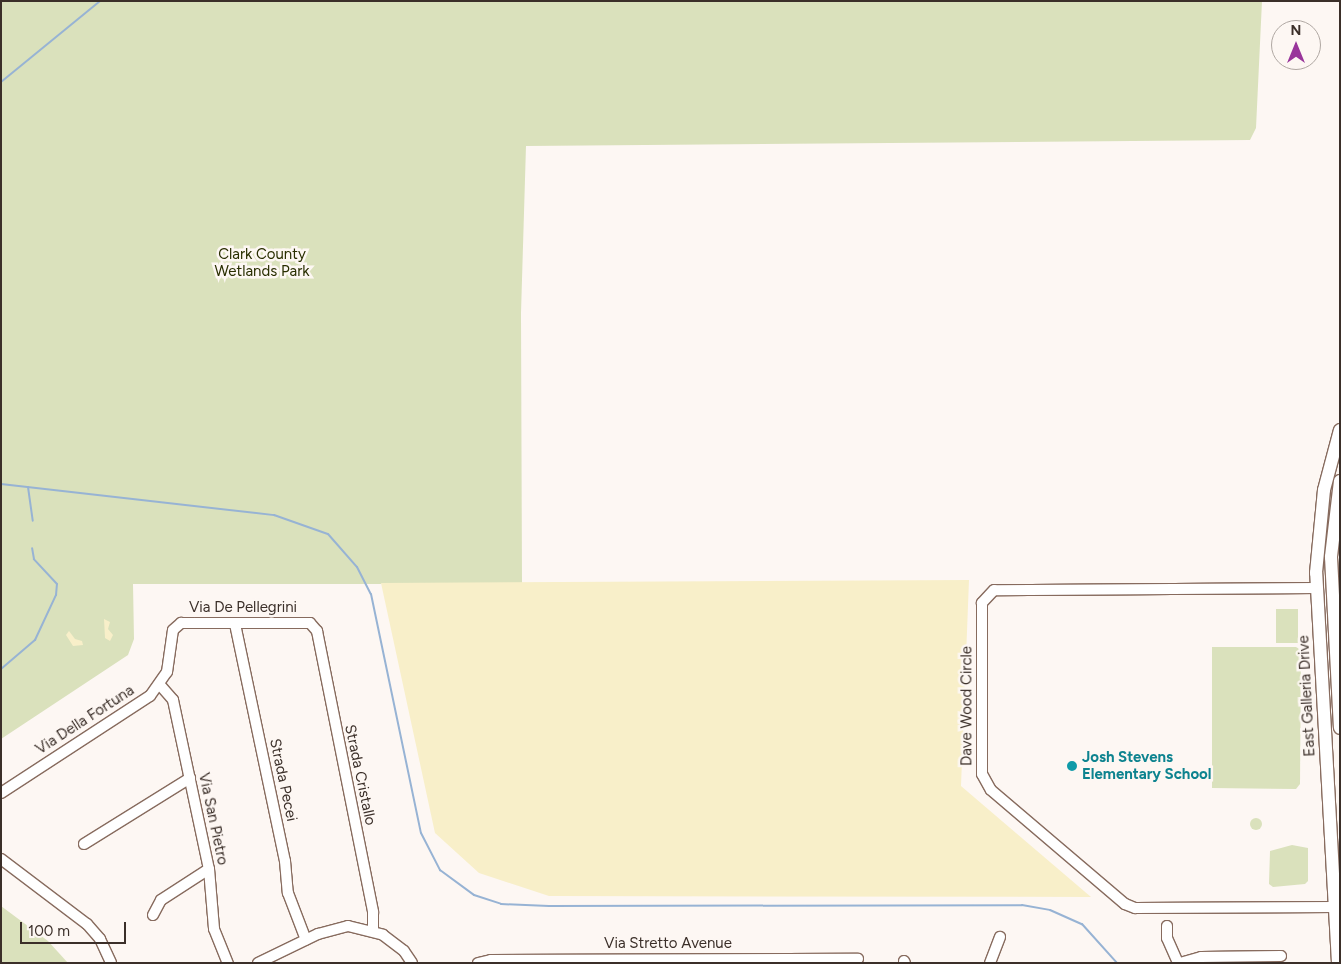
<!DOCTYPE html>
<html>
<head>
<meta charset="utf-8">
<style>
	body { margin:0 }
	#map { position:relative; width:1341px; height:964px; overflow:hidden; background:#fdf7f3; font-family:Figtree,sans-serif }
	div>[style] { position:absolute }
	.green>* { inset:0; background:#dae1bc }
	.round { border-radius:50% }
	.sand>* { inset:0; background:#f8efc9 }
	.stream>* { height:2px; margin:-1px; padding:0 1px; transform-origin:1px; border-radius:1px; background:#97b3d4 }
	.roads { filter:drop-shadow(1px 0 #876b5e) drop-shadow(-1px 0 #876b5e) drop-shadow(0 1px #876b5e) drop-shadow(0 -1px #876b5e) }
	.minor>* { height:10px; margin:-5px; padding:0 5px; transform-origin:5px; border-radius:5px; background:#fff }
	.major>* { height:12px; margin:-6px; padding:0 6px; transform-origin:6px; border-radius:6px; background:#fff }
	.dots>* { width:14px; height:14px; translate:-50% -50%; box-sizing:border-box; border:2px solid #fdf7f3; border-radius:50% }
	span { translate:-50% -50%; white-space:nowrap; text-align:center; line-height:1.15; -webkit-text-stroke:5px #fdf7f3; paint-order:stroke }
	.park-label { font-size:15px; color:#292e00 }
	.street-label { font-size:15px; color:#3b2f29 }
	.culture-label { font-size:15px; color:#0d838f; font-weight:700 }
	.left { translate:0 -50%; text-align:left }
	.frame { position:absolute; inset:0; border:2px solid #3b2f29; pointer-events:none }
	.north { position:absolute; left:1271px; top:20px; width:50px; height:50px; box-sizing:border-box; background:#fdf7f3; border:1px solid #afa7a2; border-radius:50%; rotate:0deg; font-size:14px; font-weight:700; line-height:20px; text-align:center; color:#3b2f29 }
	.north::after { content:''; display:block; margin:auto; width:18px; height:22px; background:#99359b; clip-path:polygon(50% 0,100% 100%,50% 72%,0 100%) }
	.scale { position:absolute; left:20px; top:922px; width:106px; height:22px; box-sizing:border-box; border:2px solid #3b2f29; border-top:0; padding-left:6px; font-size:15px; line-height:18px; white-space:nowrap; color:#3b2f29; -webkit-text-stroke:4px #fdf7f3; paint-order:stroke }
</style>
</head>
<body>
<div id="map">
	<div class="green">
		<div style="clip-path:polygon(1px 1px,1262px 1px,1256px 128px,1250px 140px,526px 146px,521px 313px,522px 584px,133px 584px,134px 639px,128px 655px,1px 739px)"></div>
		<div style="clip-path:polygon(1276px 609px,1298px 609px,1298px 643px,1276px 643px)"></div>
		<div style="clip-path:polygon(1212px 647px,1296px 647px,1301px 650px,1300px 784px,1296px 789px,1212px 788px)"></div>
		<div class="round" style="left:1250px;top:818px;width:12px;height:12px"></div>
		<div style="clip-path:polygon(1292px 845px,1308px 848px,1308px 881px,1305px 884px,1273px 887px,1269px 884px,1270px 851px)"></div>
		<div style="clip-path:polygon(1px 906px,48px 941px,68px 963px,1px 963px)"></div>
	</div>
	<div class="sand">
		<div style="clip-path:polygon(969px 580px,961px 786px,1091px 897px,549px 896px,479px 873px,435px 833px,381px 583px)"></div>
		<div style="clip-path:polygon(104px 619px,110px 622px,108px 629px,113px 635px,110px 641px,105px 638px)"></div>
		<div style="clip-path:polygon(69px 631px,75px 639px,82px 641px,83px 645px,73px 646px,66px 635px)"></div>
	</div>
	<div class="stream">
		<div style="left:1px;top:82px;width:128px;rotate:-39.3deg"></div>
		<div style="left:1px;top:484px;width:275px;rotate:6.5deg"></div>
		<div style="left:274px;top:515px;width:57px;rotate:19.4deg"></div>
		<div style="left:328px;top:534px;width:44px;rotate:48.7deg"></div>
		<div style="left:357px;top:567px;width:30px;rotate:63deg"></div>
		<div style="left:371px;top:594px;width:244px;rotate:78.2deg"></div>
		<div style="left:421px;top:833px;width:42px;rotate:62.8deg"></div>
		<div style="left:440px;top:870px;width:42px;rotate:36.3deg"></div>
		<div style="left:474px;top:895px;width:28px;rotate:18deg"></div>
		<div style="left:501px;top:904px;width:48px;rotate:2.4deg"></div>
		<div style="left:549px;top:906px;width:473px;rotate:-0.1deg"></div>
		<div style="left:1022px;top:905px;width:28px;rotate:10deg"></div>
		<div style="left:1050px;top:910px;width:35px;rotate:24deg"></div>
		<div style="left:1082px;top:924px;width:52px;rotate:48.1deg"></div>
		<div style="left:28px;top:487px;width:34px;rotate:82deg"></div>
		<div style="left:1px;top:669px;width:45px;rotate:-40.5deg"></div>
		<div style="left:35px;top:640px;width:50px;rotate:-65deg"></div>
		<div style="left:56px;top:595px;width:11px;rotate:-85deg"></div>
		<div style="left:57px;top:584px;width:34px;rotate:-133deg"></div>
		<div style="left:34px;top:559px;width:11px;rotate:-100deg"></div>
	</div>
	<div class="roads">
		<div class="minor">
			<div style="left:1316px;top:588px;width:322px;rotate:179.6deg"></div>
			<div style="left:994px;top:590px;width:18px;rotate:133deg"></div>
			<div style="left:982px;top:603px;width:171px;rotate:90deg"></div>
			<div style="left:982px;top:774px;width:18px;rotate:61deg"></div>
			<div style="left:991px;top:790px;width:176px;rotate:40.4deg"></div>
			<div style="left:1125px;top:904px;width:11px;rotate:22deg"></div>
			<div style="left:1135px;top:908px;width:200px;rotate:-0.3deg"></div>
			<div style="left:235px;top:624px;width:242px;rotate:78.1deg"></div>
			<div style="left:285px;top:861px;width:32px;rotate:85deg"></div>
			<div style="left:288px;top:893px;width:50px;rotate:69deg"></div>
			<div style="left:160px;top:685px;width:20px;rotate:49deg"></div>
			<div style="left:173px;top:700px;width:173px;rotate:78deg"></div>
			<div style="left:209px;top:869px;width:60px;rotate:85.2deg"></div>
			<div style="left:214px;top:929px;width:37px;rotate:68deg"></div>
			<div style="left:1px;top:793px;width:178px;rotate:-33.1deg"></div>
			<div style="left:150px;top:696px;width:29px;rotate:-55deg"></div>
			<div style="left:167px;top:672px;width:42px;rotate:-81.9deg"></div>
			<div style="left:173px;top:630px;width:11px;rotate:-41deg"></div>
			<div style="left:181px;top:623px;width:129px"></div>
			<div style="left:310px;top:623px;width:11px;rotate:49deg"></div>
			<div style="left:317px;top:631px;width:287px;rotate:78.7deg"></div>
			<div style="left:373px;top:912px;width:19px;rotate:90deg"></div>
			<div style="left:84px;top:844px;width:125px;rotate:-31.9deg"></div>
			<div style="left:1px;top:859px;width:108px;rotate:37.1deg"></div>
			<div style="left:87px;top:924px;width:20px;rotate:49deg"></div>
			<div style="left:100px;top:939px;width:26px;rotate:65deg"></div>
			<div style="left:153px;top:915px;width:17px;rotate:-62deg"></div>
			<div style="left:161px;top:900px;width:57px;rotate:-32.9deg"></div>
			<div style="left:1167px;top:926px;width:12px;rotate:90deg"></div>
			<div style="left:1167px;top:938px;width:27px;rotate:66deg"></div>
			<div style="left:904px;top:961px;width:2px;rotate:63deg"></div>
			<div style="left:258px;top:963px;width:67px;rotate:-25.8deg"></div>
			<div style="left:318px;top:934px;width:31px;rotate:-15deg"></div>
			<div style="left:348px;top:926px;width:36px;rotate:14deg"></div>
			<div style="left:383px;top:935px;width:26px;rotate:37deg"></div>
			<div style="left:404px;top:951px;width:14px;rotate:56deg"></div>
			<div style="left:478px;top:963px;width:13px;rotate:-13deg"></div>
			<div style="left:491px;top:960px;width:367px;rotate:-0.2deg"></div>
			<div style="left:990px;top:963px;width:28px;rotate:-69deg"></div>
			<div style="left:1180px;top:963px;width:22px;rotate:-16deg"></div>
			<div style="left:1201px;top:957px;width:80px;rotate:-0.7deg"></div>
		</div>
		<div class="major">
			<div style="left:1340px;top:481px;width:77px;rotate:96.8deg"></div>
			<div style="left:1331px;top:557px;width:171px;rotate:87deg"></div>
			<div style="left:1338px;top:963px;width:391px;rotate:-93.2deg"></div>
			<div style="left:1316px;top:573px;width:83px;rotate:-84.5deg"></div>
			<div style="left:1324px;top:490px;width:62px;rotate:-75.1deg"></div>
		</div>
	</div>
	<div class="dots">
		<div style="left:1072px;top:766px;background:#0f9aa8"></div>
	</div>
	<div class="park-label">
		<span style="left:262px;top:263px">Clark County<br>Wetlands Park</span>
	</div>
	<div class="street-label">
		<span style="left:243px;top:608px">Via De Pellegrini</span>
		<span style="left:1307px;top:696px;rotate:-93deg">East Galleria Drive</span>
		<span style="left:967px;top:706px;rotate:-90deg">Dave Wood Circle</span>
		<span style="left:85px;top:720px;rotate:-33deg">Via Della Fortuna</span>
		<span style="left:360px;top:775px;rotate:78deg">Strada Cristallo</span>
		<span style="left:283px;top:780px;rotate:78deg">Strada Pecei</span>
		<span style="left:213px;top:819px;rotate:78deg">Via San Pietro</span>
		<span style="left:668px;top:944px">Via Stretto Avenue</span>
	</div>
	<div class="culture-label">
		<span class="left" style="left:1082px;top:766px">Josh Stevens<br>Elementary School</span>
	</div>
	<div class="frame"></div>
	<div class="north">N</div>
	<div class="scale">100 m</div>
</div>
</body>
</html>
